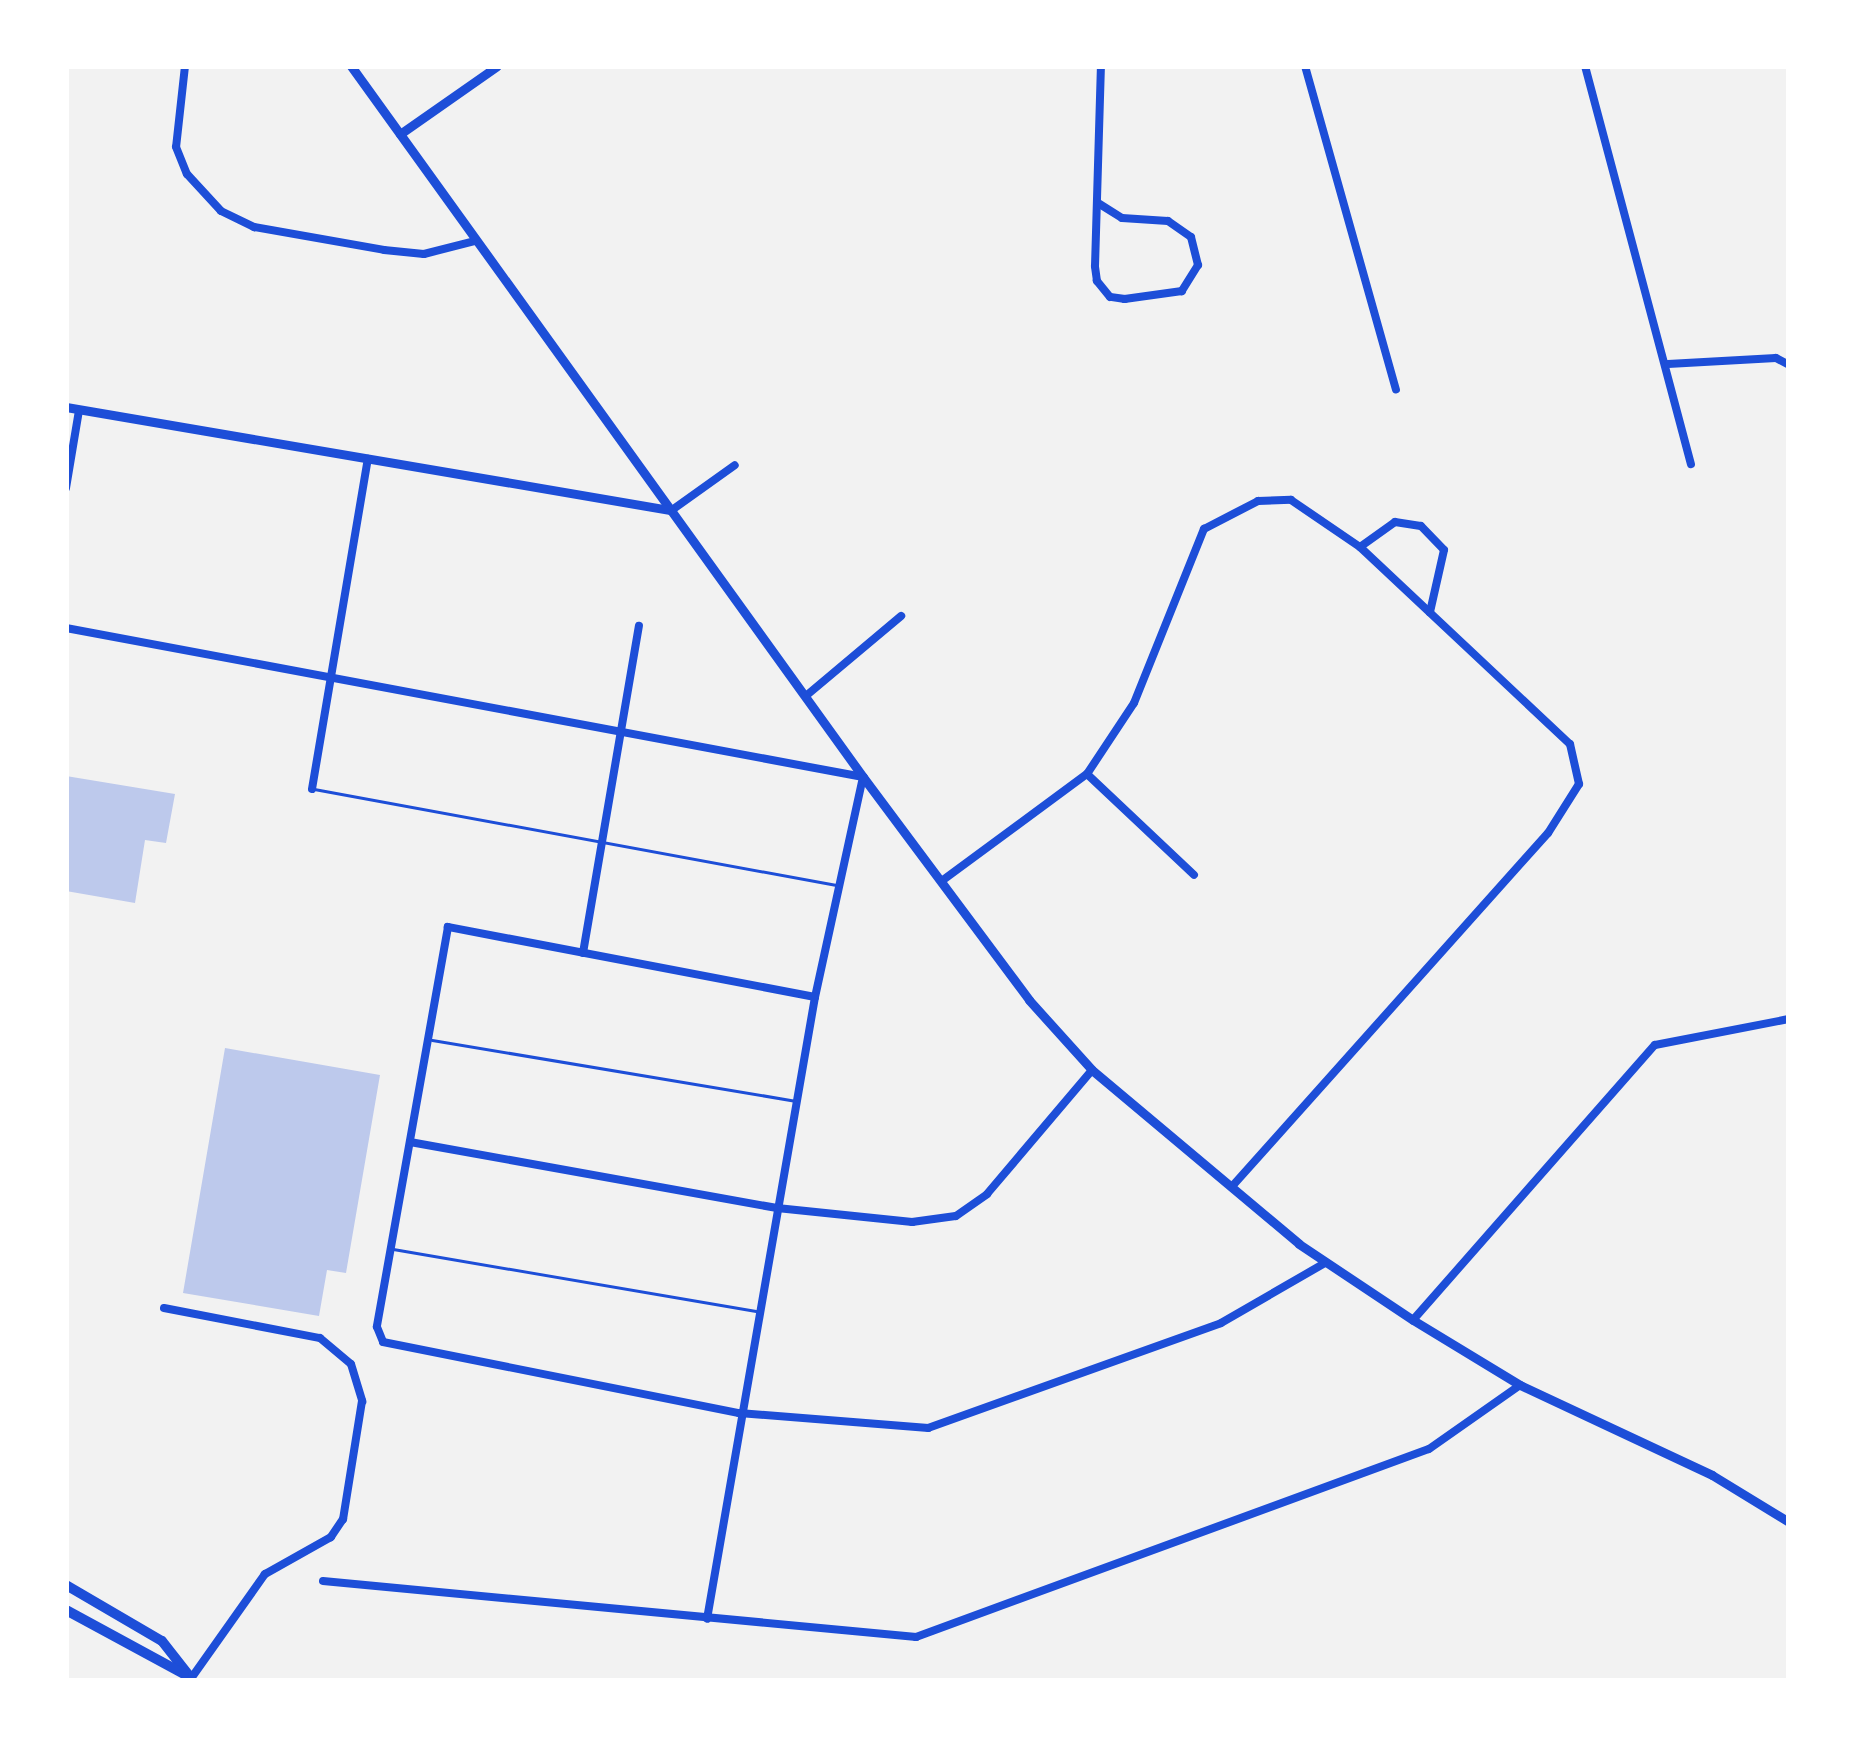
<!DOCTYPE html>
<html>
<head>
<meta charset="utf-8">
<style>
	body { margin:0 }
	#map { position:relative; width:1855px; height:1747px; overflow:hidden; background:#f2f2f2; font-family:"IBM Plex Sans",sans-serif }
	div>[style] { position:absolute }
	.building>* { inset:0; background:#bdc9ec }
	.service>* { height:3px; margin:-1.5px; padding:0 1.5px; transform-origin:1.5px; border-radius:1.5px; background:#1d4ed8 }
	.minor>* { height:8px; margin:-4px; padding:0 4px; transform-origin:4px; border-radius:4px; background:#1d4ed8 }
	.tertiary>* { height:9px; margin:-4.5px; padding:0 4.5px; transform-origin:4.5px; border-radius:4.5px; background:#1d4ed8 }
	.secondary>* { height:10px; margin:-5px; padding:0 5px; transform-origin:5px; border-radius:5px; background:#1d4ed8 }
	span { translate:-50% -50%; white-space:nowrap; text-align:center; line-height:1.15; -webkit-text-stroke:12px #fff; paint-order:stroke }
	.frame { position:absolute; inset:0; border:69px solid #fff; pointer-events:none }
</style>
</head>
<body>
<div id="map">
	<div class="building">
		<div style="clip-path:polygon(66px 776px,175px 794px,166px 843px,145px 840px,135px 903px,66px 891px)"></div>
		<div style="clip-path:polygon(225px 1048px,380px 1075px,346px 1273px,327px 1270px,319px 1316px,183px 1293px)"></div>
	</div>
	<div class="service">
		<div style="left:314px;top:789px;width:531px;rotate:10.42deg"></div>
		<div style="left:432px;top:1040px;width:369px;rotate:9.5deg"></div>
		<div style="left:393px;top:1249px;width:368px;rotate:9.7deg"></div>
	</div>
	<div class="minor">
		<div style="left:185px;top:66px;width:81px;rotate:96.3deg"></div>
		<div style="left:176px;top:147px;width:29px;rotate:68deg"></div>
		<div style="left:187px;top:174px;width:50px;rotate:47.4deg"></div>
		<div style="left:221px;top:211px;width:37px;rotate:26deg"></div>
		<div style="left:254px;top:227px;width:132px;rotate:10deg"></div>
		<div style="left:384px;top:250px;width:40px;rotate:5.7deg"></div>
		<div style="left:424px;top:254px;width:53px;rotate:-14.3deg"></div>
		<div style="left:1305px;top:66px;width:336px;rotate:74.3deg"></div>
		<div style="left:1585px;top:66px;width:412px;rotate:75.1deg"></div>
		<div style="left:1098px;top:203px;width:28px;rotate:32deg"></div>
		<div style="left:1122px;top:218px;width:46px;rotate:3.7deg"></div>
		<div style="left:1168px;top:221px;width:28px;rotate:35deg"></div>
		<div style="left:1191px;top:237px;width:29px;rotate:76deg"></div>
		<div style="left:1198px;top:265px;width:31px;rotate:122deg"></div>
		<div style="left:1182px;top:291px;width:58px;rotate:172deg"></div>
		<div style="left:1125px;top:299px;width:15px;rotate:-172deg"></div>
		<div style="left:1110px;top:297px;width:21px;rotate:-129deg"></div>
		<div style="left:1097px;top:281px;width:15px;rotate:-98deg"></div>
		<div style="left:1095px;top:266px;width:200px;rotate:-88.3deg"></div>
		<div style="left:1668px;top:364px;width:108px;rotate:-3.2deg"></div>
		<div style="left:1776px;top:358px;width:15px;rotate:28deg"></div>
		<div style="left:66px;top:488px;width:79px;rotate:-80.5deg"></div>
		<div style="left:672px;top:510px;width:77px;rotate:-35.5deg"></div>
		<div style="left:1360px;top:547px;width:43px;rotate:-35.5deg"></div>
		<div style="left:1395px;top:522px;width:26px;rotate:9deg"></div>
		<div style="left:1421px;top:526px;width:33px;rotate:46deg"></div>
		<div style="left:1444px;top:550px;width:64px;rotate:102.7deg"></div>
		<div style="left:66px;top:628px;width:811px;rotate:10.59deg"></div>
		<div style="left:863px;top:777px;width:225px;rotate:102.3deg"></div>
		<div style="left:815px;top:997px;width:631px;rotate:99.85deg"></div>
		<div style="left:807px;top:695px;width:123px;rotate:-40deg"></div>
		<div style="left:1087px;top:774px;width:147px;rotate:43.3deg"></div>
		<div style="left:312px;top:789px;width:335px;rotate:-80.4deg"></div>
		<div style="left:943px;top:880px;width:179px;rotate:-36.4deg"></div>
		<div style="left:1087px;top:774px;width:85px;rotate:-56.5deg"></div>
		<div style="left:1134px;top:703px;width:188px;rotate:-68.1deg"></div>
		<div style="left:1204px;top:529px;width:61px;rotate:-27.4deg"></div>
		<div style="left:1258px;top:501px;width:33px;rotate:-2deg"></div>
		<div style="left:1291px;top:500px;width:83px;rotate:34.3deg"></div>
		<div style="left:1360px;top:547px;width:288px;rotate:43.2deg"></div>
		<div style="left:1570px;top:744px;width:41px;rotate:77.3deg"></div>
		<div style="left:1579px;top:784px;width:58px;rotate:122.3deg"></div>
		<div style="left:1548px;top:833px;width:475px;rotate:131.8deg"></div>
		<div style="left:583px;top:953px;width:332px;rotate:-80.3deg"></div>
		<div style="left:815px;top:997px;width:374px;rotate:-169.2deg"></div>
		<div style="left:448px;top:927px;width:406px;rotate:100.1deg"></div>
		<div style="left:377px;top:1327px;width:16px;rotate:68deg"></div>
		<div style="left:383px;top:1342px;width:363px;rotate:11.3deg"></div>
		<div style="left:739px;top:1413px;width:190px;rotate:4.5deg"></div>
		<div style="left:928px;top:1428px;width:311px;rotate:-19.7deg"></div>
		<div style="left:1221px;top:1323px;width:120px;rotate:-30deg"></div>
		<div style="left:410px;top:1142px;width:373px;rotate:10.2deg"></div>
		<div style="left:777px;top:1208px;width:136px;rotate:5.9deg"></div>
		<div style="left:912px;top:1222px;width:44px;rotate:-7.8deg"></div>
		<div style="left:956px;top:1216px;width:38px;rotate:-35deg"></div>
		<div style="left:987px;top:1194px;width:162px;rotate:-49.7deg"></div>
		<div style="left:164px;top:1308px;width:159px;rotate:10.9deg"></div>
		<div style="left:320px;top:1338px;width:40px;rotate:40deg"></div>
		<div style="left:351px;top:1364px;width:39px;rotate:73deg"></div>
		<div style="left:362px;top:1401px;width:120px;rotate:99.1deg"></div>
		<div style="left:343px;top:1519px;width:22px;rotate:124deg"></div>
		<div style="left:331px;top:1537px;width:76px;rotate:150.7deg"></div>
		<div style="left:265px;top:1574px;width:130px;rotate:125.3deg"></div>
		<div style="left:1413px;top:1320px;width:366px;rotate:-48.7deg"></div>
		<div style="left:1655px;top:1045px;width:136px;rotate:-11deg"></div>
		<div style="left:323px;top:1581px;width:596px;rotate:5.39deg"></div>
		<div style="left:916px;top:1637px;width:546px;rotate:-20.13deg"></div>
		<div style="left:1429px;top:1449px;width:111px;rotate:-35.1deg"></div>
	</div>
	<div class="tertiary">
		<div style="left:351px;top:66px;width:876px;rotate:54.24deg"></div>
		<div style="left:863px;top:777px;width:278px;rotate:53.3deg"></div>
		<div style="left:1029px;top:1000px;width:94px;rotate:48deg"></div>
		<div style="left:1092px;top:1070px;width:270px;rotate:40deg"></div>
		<div style="left:1299px;top:1244px;width:137px;rotate:33.7deg"></div>
		<div style="left:1413px;top:1320px;width:125px;rotate:31.3deg"></div>
		<div style="left:1520px;top:1385px;width:212px;rotate:25.1deg"></div>
		<div style="left:1712px;top:1475px;width:90px;rotate:31.4deg"></div>
		<div style="left:400px;top:134px;width:118px;rotate:-35deg"></div>
		<div style="left:66px;top:407px;width:613px;rotate:9.68deg"></div>
	</div>
	<div class="secondary">
		<div style="left:66px;top:1585px;width:111px;rotate:30.3deg"></div>
		<div style="left:162px;top:1641px;width:47px;rotate:51.9deg"></div>
		<div style="left:66px;top:1610px;width:134px;rotate:28.5deg"></div>
	</div>
	<div class="frame"></div>
</div>
</body>
</html>
